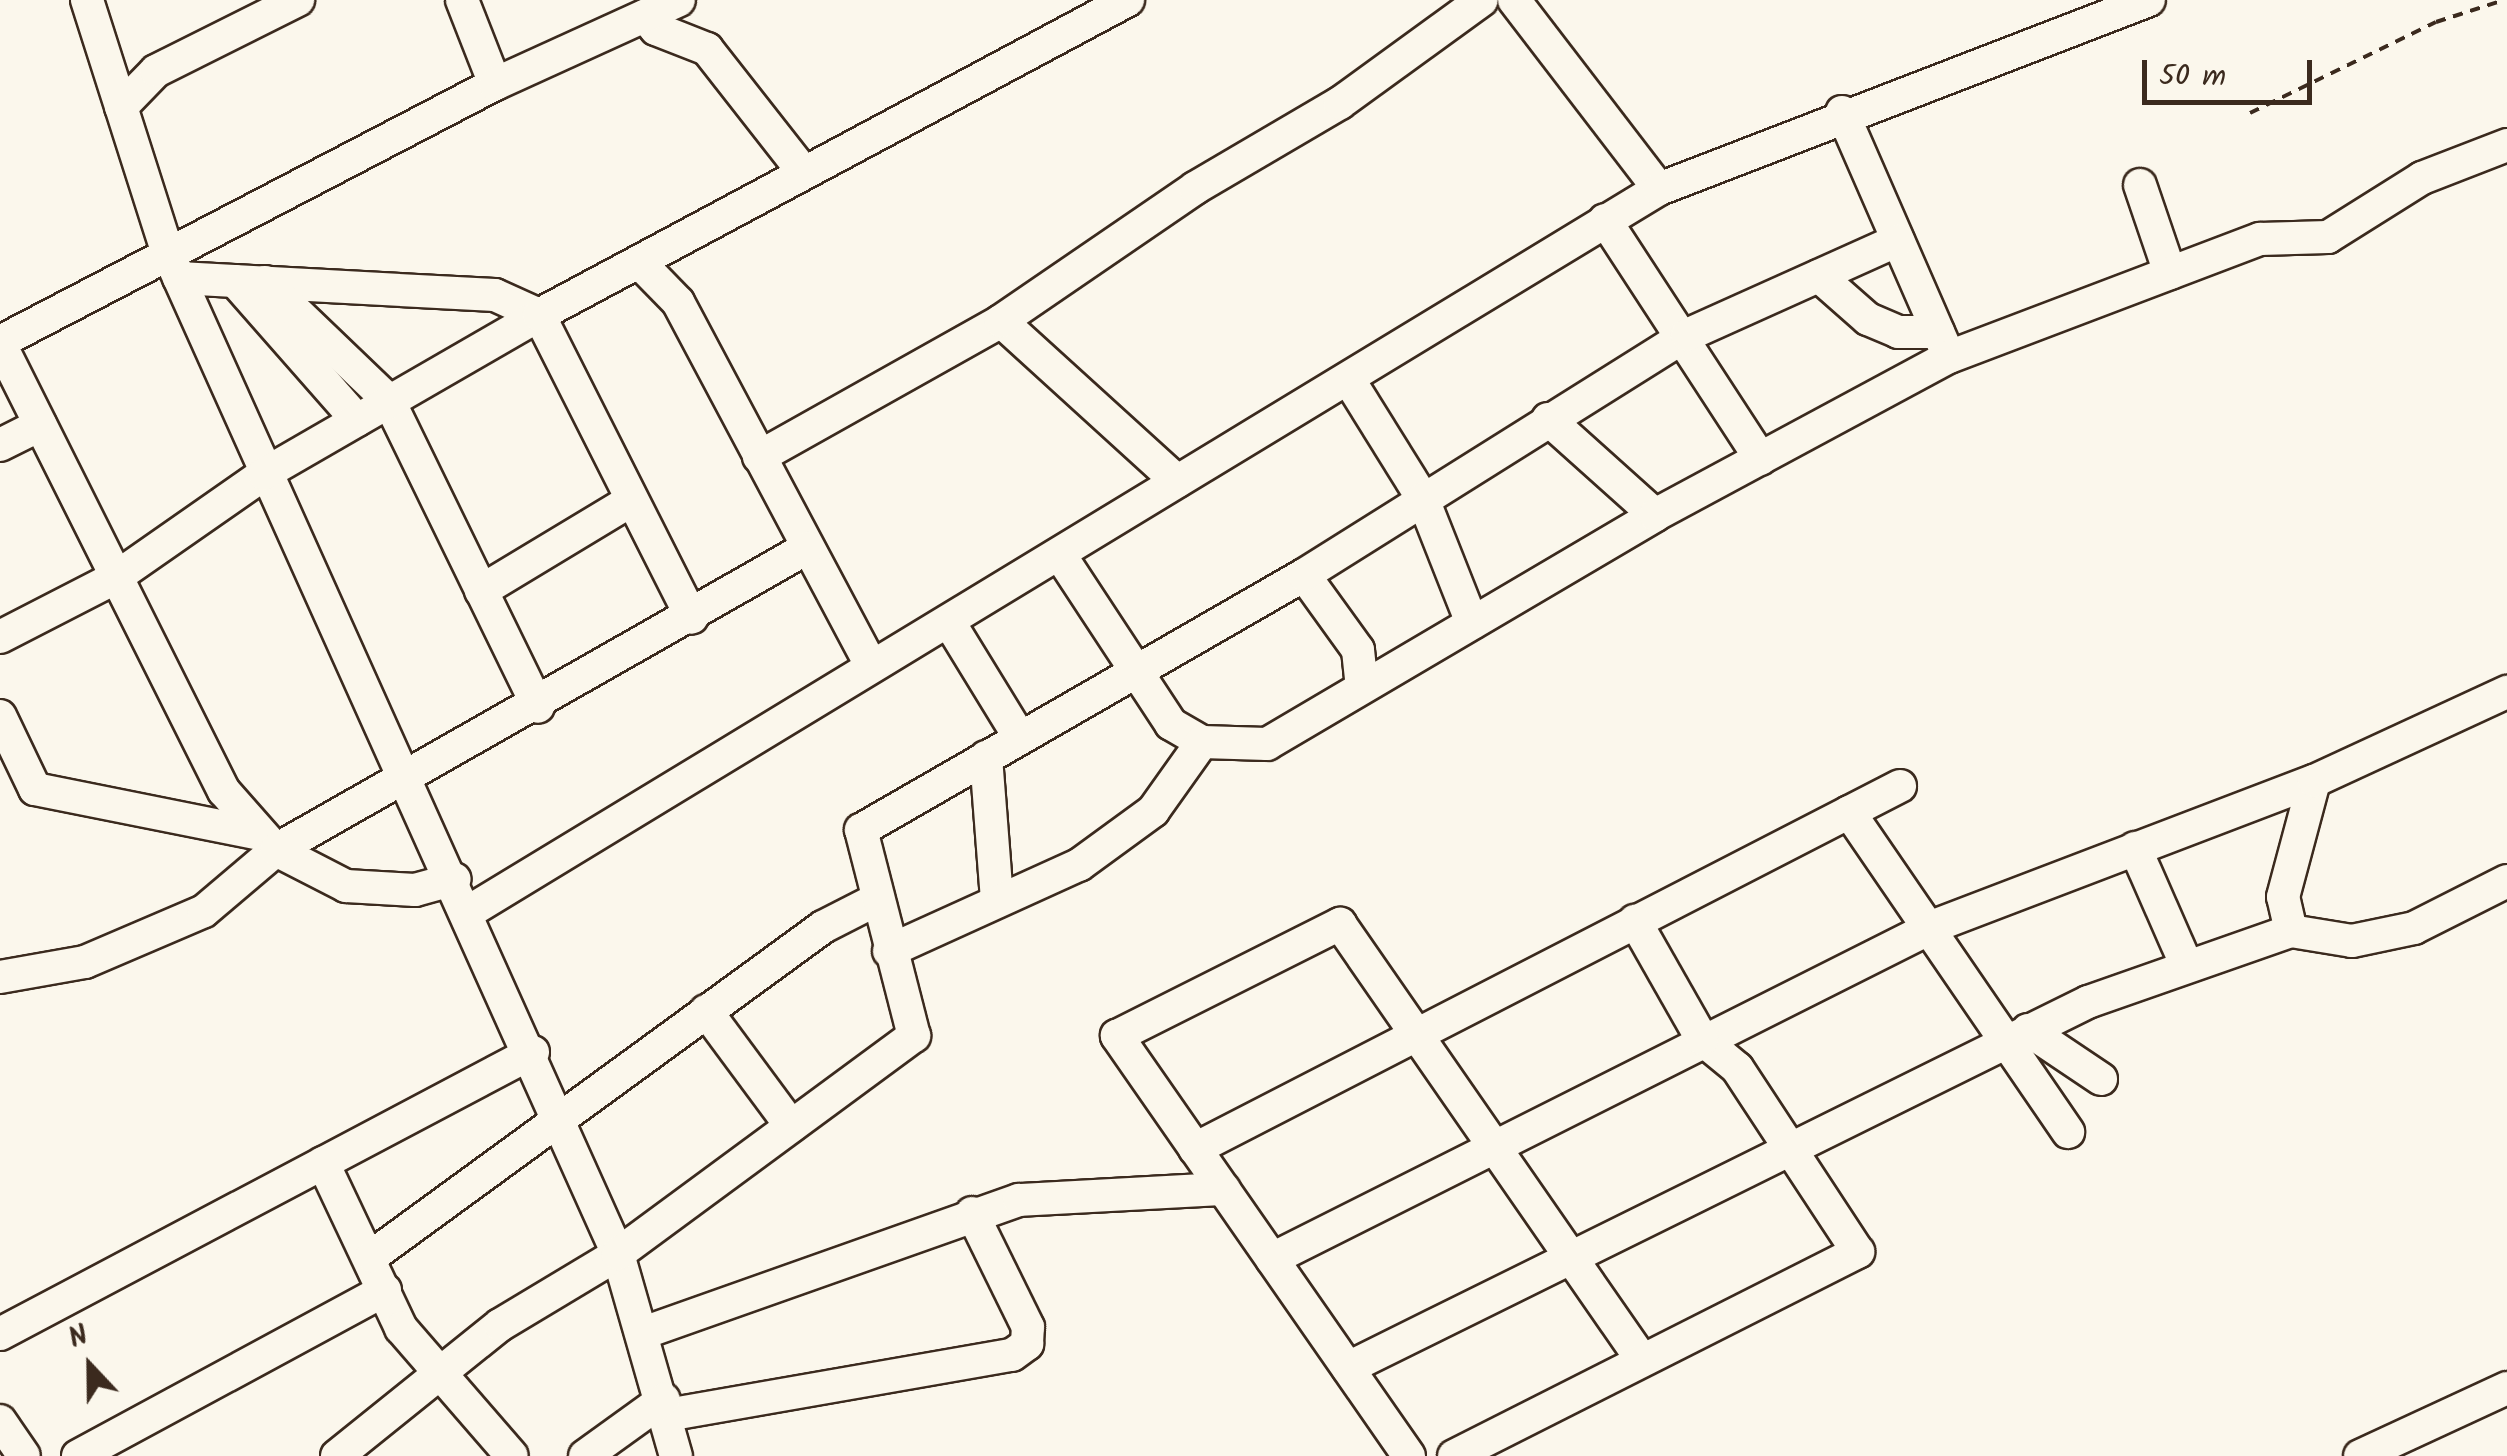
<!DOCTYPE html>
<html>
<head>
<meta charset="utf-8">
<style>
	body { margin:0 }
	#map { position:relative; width:2507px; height:1456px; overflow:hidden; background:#fbf7ec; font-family:Kalam,sans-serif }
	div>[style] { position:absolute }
	.path>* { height:4px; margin-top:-2px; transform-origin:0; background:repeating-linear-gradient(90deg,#3b2a1e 0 10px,transparent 0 18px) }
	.roads { filter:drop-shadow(2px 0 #3b2a1e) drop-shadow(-2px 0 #3b2a1e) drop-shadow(0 2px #3b2a1e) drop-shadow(0 -2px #3b2a1e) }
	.minor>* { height:32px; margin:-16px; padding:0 16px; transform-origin:16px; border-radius:16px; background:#fbf7ec }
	span { translate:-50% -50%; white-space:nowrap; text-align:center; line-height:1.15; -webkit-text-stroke:10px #fbf7ec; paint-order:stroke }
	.north { position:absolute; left:40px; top:1316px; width:100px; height:100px; -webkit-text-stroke:8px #fbf7ec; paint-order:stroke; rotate:338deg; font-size:28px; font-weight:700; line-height:40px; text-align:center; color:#3b2a1e }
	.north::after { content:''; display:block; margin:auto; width:35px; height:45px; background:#3b2a1e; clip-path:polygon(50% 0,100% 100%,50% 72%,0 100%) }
	.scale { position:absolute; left:2142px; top:60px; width:170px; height:45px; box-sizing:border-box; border:5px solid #3b2a1e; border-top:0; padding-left:12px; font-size:30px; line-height:35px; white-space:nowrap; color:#3b2a1e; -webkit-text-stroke:8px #fbf7ec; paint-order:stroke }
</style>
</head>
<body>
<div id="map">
	<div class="path">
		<div style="left:2250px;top:113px;width:207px;rotate:-26.1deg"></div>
		<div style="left:2436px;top:22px;width:71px;rotate:-17.9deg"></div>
	</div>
	<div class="roads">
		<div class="minor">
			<div style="left:87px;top:0;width:263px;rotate:72.3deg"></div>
			<div style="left:167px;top:251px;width:1100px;rotate:65.79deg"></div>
			<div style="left:618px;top:1254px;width:210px;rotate:74deg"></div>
			<div style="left:462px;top:0;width:90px;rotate:68.6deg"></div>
			<div style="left:1514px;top:0;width:238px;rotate:52.5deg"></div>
			<div style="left:645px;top:16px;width:17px;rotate:50deg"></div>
			<div style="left:656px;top:29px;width:55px;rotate:21.4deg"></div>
			<div style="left:707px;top:49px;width:152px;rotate:51.9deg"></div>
			<div style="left:121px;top:107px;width:50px;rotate:-45.8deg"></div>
			<div style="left:156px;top:71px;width:159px;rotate:-26.6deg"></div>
			<div style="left:1842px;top:112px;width:267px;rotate:66.4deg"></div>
			<div style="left:2140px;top:185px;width:93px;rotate:71.2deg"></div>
			<div style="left:1605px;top:220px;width:285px;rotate:56.9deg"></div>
			<div style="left:639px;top:262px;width:56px;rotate:45.7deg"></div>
			<div style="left:678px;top:302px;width:411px;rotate:62deg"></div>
			<div style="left:1819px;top:276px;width:65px;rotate:41.3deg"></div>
			<div style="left:1868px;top:319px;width:33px;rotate:23deg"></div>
			<div style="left:1898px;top:332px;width:40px"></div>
			<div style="left:179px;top:278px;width:316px;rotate:3.1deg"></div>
			<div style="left:495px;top:295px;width:48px;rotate:24.4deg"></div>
			<div style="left:539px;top:315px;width:339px;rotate:63.2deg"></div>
			<div style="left:235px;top:281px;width:185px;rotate:48.7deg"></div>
			<div style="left:265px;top:282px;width:172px;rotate:43.8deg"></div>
			<div style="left:389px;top:401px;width:340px;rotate:64deg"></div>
			<div style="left:1001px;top:321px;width:238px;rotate:42.3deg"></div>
			<div style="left:0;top:342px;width:558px;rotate:-27.53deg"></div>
			<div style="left:495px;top:84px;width:202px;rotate:-24.5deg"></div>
			<div style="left:0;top:344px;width:500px;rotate:63.4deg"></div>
			<div style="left:224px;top:791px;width:79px;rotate:48.6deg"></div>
			<div style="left:276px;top:850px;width:79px;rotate:27.2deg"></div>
			<div style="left:346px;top:886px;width:69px;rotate:3.3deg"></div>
			<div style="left:415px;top:890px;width:41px;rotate:-15.4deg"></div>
			<div style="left:1349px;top:380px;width:140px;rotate:58.1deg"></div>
			<div style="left:1423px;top:499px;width:133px;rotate:68.4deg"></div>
			<div style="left:1548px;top:419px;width:144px;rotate:41.9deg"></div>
			<div style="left:0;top:445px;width:45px;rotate:-26.6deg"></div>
			<div style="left:759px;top:457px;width:278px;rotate:-29.3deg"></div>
			<div style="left:1001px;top:321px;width:235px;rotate:-34.4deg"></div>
			<div style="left:1195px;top:188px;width:168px;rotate:-30.4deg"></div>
			<div style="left:1340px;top:103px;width:175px;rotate:-36deg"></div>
			<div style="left:1060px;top:555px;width:202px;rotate:56.7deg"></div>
			<div style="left:1171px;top:724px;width:36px;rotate:30deg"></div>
			<div style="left:1202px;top:742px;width:65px;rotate:1.8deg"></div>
			<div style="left:1267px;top:744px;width:451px;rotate:-30.5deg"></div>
			<div style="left:1655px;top:515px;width:334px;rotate:-28.3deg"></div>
			<div style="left:1949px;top:357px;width:333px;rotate:-20.8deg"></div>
			<div style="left:2260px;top:239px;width:68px;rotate:-1.7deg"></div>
			<div style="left:2328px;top:237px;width:111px;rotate:-32.1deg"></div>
			<div style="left:2422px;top:178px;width:91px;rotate:-21.2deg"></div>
			<div style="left:1304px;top:575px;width:92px;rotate:54.2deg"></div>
			<div style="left:1358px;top:650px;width:36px;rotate:84deg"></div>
			<div style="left:481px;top:591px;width:174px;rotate:-31.1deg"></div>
			<div style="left:949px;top:622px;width:136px;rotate:58.5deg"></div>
			<div style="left:0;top:637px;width:129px;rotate:-27.2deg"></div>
			<div style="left:115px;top:578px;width:182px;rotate:-34.9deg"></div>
			<div style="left:264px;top:474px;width:318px;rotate:-30deg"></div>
			<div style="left:539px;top:315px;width:668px;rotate:-28.14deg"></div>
			<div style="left:0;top:716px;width:81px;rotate:64.4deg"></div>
			<div style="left:35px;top:789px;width:230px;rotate:11.3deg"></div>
			<div style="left:986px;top:757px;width:142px;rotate:85.6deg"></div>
			<div style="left:1849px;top:812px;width:388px;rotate:55.6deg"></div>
			<div style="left:2135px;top:848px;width:127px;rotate:66.3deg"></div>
			<div style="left:470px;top:911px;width:1391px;rotate:-31.27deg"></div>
			<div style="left:1659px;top:189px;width:525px;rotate:-21.09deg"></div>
			<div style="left:2291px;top:931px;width:35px;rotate:-103deg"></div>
			<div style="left:2283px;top:897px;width:120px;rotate:-75deg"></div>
			<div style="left:889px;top:951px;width:209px;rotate:-24.4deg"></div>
			<div style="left:1079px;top:865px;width:92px;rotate:-36.1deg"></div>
			<div style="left:1153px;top:811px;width:85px;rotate:-54.6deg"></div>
			<div style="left:0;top:977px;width:86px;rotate:-10deg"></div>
			<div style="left:85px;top:962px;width:129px;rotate:-23.2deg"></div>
			<div style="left:204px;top:911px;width:94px;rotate:-40.3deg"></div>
			<div style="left:276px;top:850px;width:611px;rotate:-29.63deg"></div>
			<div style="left:706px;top:1011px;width:143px;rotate:53.5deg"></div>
			<div style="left:2028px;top:1030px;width:88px;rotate:33.9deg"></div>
			<div style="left:1195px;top:1149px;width:793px;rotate:-27.24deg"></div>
			<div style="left:323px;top:1163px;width:183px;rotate:64.7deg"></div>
			<div style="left:401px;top:1328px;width:169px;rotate:49.1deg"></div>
			<div style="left:372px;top:1256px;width:558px;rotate:-36.11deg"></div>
			<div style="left:823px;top:927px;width:57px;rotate:-27deg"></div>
			<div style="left:1272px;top:1259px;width:741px;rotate:-26.7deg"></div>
			<div style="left:1934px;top:926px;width:407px;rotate:-20.9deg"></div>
			<div style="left:2314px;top:781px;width:213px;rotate:-24.8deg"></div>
			<div style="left:643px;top:1333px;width:399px;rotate:-19.5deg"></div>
			<div style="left:1019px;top:1200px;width:205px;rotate:-3.1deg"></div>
			<div style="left:0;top:1334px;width:603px;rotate:-27.88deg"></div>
			<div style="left:1348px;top:1368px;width:826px;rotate:-26.32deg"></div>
			<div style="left:2088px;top:1002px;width:215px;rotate:-19.3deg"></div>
			<div style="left:2291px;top:931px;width:62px;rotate:9.3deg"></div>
			<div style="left:2352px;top:941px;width:63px;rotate:-11.8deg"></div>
			<div style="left:2414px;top:928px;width:104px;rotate:-26.8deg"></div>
			<div style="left:667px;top:1415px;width:350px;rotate:-9.9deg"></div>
			<div style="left:1012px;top:1355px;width:19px;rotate:-36deg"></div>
			<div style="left:1027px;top:1344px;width:17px;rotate:-87deg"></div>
			<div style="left:1028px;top:1327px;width:127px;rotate:-116.2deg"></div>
			<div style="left:0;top:1421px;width:42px;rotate:55.6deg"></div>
			<div style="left:78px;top:1456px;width:349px;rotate:-28.4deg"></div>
			<div style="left:337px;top:1456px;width:209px;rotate:-38.8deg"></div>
			<div style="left:500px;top:1325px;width:138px;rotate:-31deg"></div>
			<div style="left:618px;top:1254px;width:368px;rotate:-36.4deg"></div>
			<div style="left:914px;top:1036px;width:213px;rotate:-104.4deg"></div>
			<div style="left:861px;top:830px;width:511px;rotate:-29.93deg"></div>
			<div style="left:1304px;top:575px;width:452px;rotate:-32.1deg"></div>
			<div style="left:1687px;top:335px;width:231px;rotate:-24.2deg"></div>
			<div style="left:585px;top:1456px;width:97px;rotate:-35.8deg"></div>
			<div style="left:1409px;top:1456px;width:512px;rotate:-124.81deg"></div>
			<div style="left:1117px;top:1036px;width:250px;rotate:-26.7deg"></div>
			<div style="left:1340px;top:924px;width:530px;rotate:55.29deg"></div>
			<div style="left:1454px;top:1456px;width:453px;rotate:-26.8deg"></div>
			<div style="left:1858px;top:1252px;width:220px;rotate:-123.3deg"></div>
			<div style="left:1737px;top:1068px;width:45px;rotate:-140.4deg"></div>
			<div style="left:1702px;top:1039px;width:136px;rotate:-119.6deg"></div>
			<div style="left:2360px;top:1456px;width:162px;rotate:-24.8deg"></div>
		</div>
	</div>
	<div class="north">N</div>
	<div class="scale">50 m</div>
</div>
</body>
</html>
